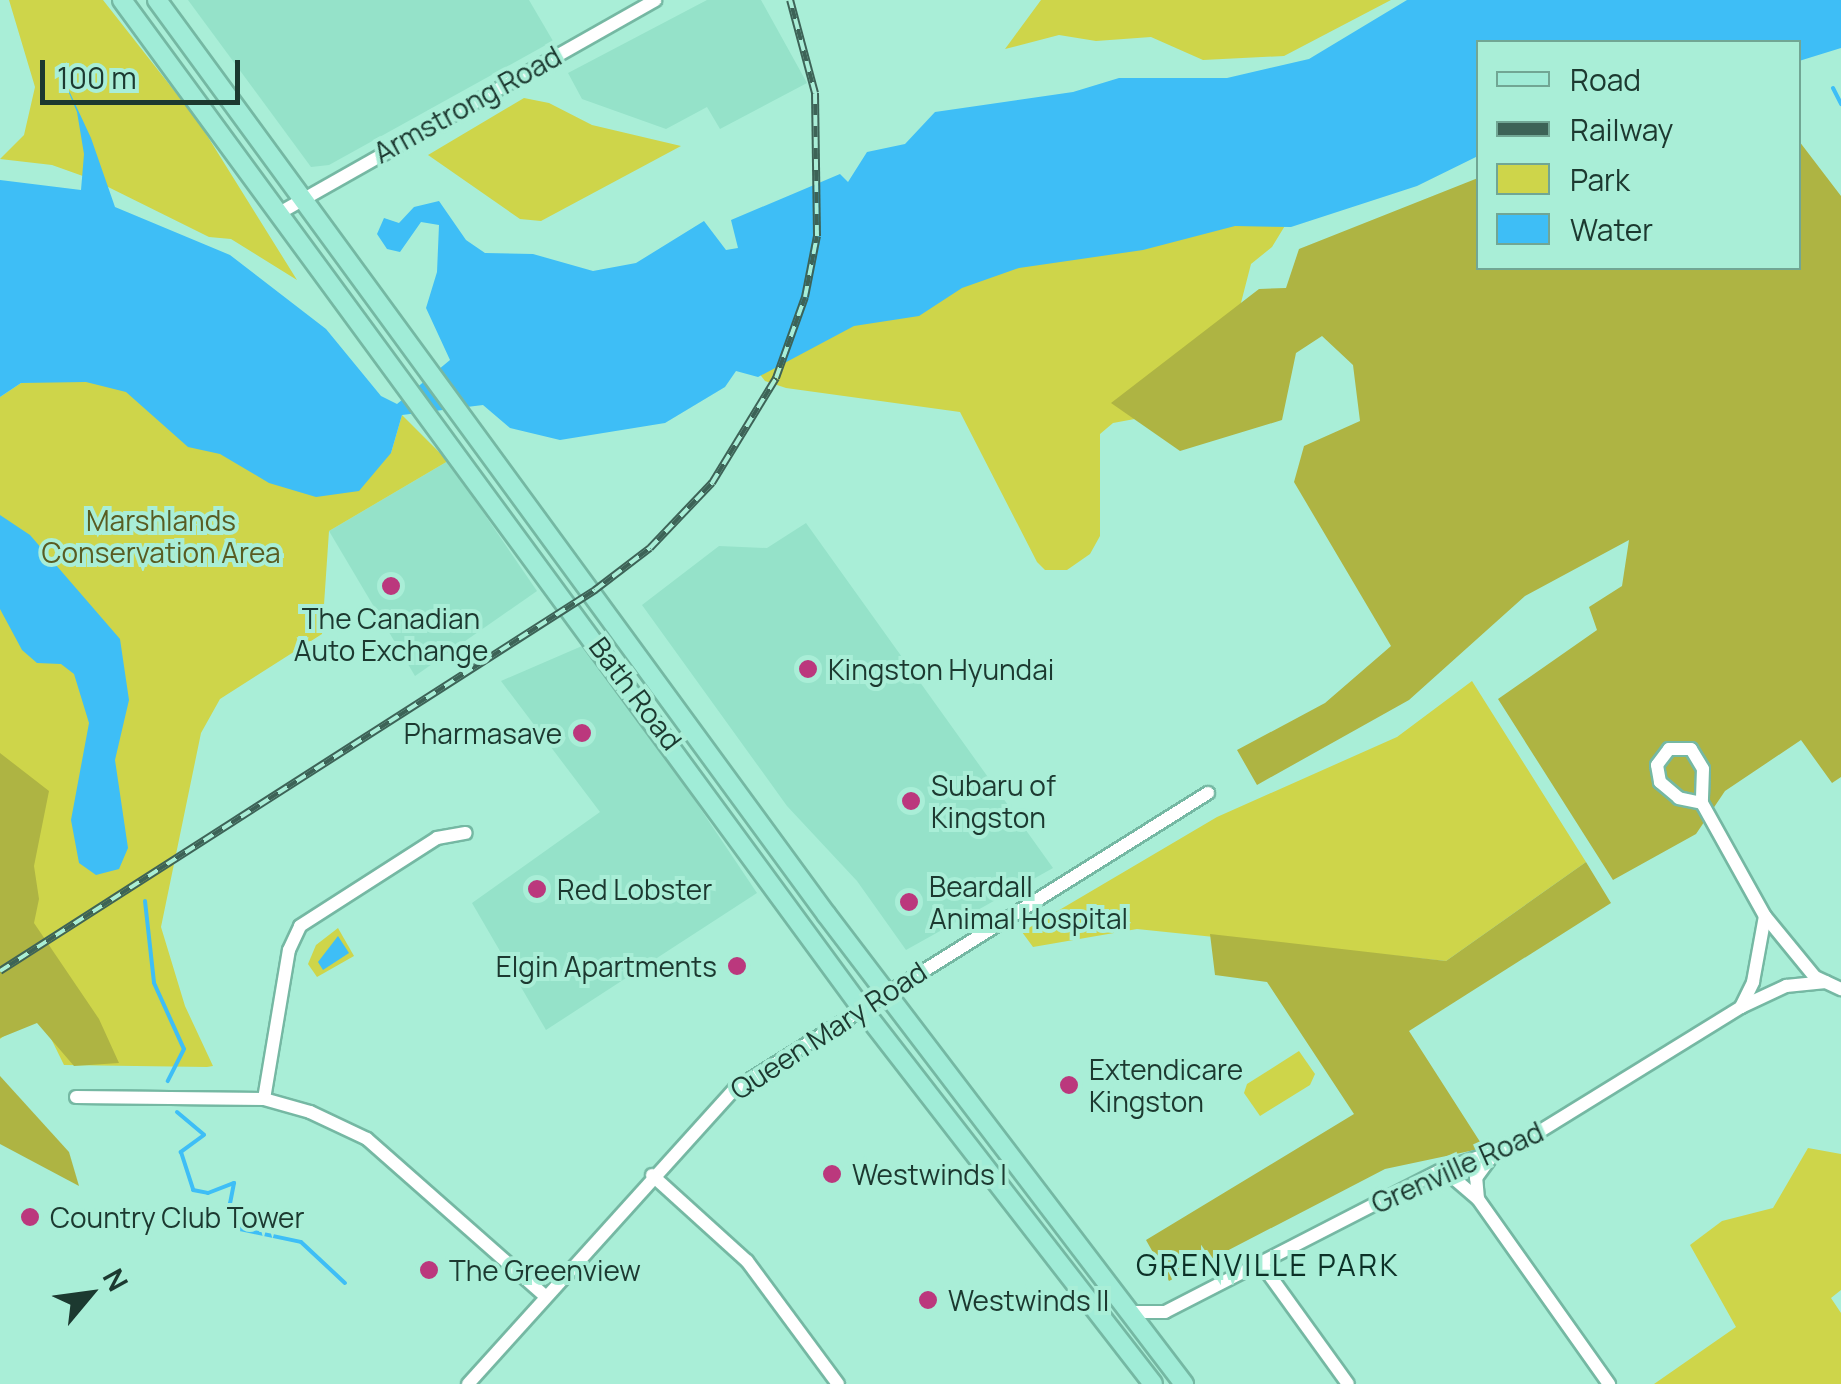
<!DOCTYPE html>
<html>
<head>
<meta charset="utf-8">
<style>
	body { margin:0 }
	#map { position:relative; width:1841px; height:1384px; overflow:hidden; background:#a9eed7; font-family:Manrope,sans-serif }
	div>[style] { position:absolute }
	.built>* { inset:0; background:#95e2c9 }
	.green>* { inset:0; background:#ced54a }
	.forest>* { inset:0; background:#aeb443 }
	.water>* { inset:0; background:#3ebef6 }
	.stream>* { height:4px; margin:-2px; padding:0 2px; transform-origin:2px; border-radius:2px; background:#3ebef6 }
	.roads { filter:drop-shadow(2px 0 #75b8a3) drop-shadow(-2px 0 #75b8a3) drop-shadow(0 2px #75b8a3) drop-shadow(0 -2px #75b8a3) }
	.minor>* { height:12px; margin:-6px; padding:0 6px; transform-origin:6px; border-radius:6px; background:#fff }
	.major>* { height:18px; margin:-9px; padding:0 9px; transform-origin:9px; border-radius:9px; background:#a0ecd7 }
	.rail>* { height:8px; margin-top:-4px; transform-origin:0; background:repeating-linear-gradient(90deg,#a9eed7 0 11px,#3d6357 0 22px); box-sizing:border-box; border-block:2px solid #3d6357 }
	.dots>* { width:28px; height:28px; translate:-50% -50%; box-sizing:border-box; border:5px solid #a9eed7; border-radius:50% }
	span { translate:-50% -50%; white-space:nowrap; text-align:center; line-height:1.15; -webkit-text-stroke:8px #a9eed7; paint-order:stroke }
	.street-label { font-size:28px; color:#1c3930 }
	.park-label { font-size:28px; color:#595c22 }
	.poi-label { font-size:28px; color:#1c3930 }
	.left { translate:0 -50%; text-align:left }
	.right { translate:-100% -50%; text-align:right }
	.neighbourhood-label { font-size:30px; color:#0c3127; letter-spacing:2.5px }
	.legend { position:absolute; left:1476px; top:40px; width:325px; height:230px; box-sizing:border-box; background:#a9eed7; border:2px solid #71a694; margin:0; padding:12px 18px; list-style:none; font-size:30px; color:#1c3930 }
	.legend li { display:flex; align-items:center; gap:20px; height:50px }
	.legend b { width:50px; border:2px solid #71a694 }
	.north { position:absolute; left:40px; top:1244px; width:100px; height:100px; -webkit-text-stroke:8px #a9eed7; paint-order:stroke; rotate:61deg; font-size:28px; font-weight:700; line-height:40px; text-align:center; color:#1c3930 }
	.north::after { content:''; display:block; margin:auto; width:35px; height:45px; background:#1c3930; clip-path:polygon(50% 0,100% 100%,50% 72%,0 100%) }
	.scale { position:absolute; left:40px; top:60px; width:200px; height:45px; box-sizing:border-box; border:5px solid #1c3930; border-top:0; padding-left:12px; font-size:30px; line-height:35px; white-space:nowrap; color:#1c3930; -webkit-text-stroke:8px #a9eed7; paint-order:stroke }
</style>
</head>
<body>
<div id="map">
	<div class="built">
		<div style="clip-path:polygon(188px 0,529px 0,553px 41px,329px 165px,311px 167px)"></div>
		<div style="clip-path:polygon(707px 0,761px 0,807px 83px,720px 129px,707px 107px,666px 129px,582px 99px,568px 73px)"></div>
		<div style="clip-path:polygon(448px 461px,537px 591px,415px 676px,329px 531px)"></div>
		<div style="clip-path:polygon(806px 523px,1053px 868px,906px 950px,857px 881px,787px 806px,642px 605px,719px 546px,767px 548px)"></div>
		<div style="clip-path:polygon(589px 643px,757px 893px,546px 1030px,472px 903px,600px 812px,501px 681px)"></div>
	</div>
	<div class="green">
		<div style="clip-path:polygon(9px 0,103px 0,198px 121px,297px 280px,231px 239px,209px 237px,94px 180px,52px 165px,0 159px,24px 135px,35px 87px)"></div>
		<div style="clip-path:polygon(1041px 0,1391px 0,1284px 56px,1203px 60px,1151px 37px,1096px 41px,1059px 35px,1005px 49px)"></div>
		<div style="clip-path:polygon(524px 98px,549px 103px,592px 125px,681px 146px,541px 221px,520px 219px,428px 155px)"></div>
		<div style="clip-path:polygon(1300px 201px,1272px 247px,1251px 264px,1234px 330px,1167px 413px,1113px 423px,1100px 434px,1100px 536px,1090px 554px,1067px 570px,1045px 570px,1037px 562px,960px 412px,786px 388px,765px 381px,744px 353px,831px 300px)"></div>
		<div style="clip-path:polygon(86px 363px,391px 453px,402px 415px,448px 461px,329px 531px,322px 634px,220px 699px,201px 733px,161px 927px,185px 1006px,213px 1066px,207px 1067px,64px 1065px,37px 1010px,0 1039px,0 397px,21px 383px,60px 380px)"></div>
		<div style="clip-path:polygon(1472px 681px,1586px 862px,1446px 961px,1137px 929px,1033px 947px,1022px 932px,1217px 817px,1397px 737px)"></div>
		<div style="clip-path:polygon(338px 928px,354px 956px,317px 977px,308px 964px,316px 945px)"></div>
		<div style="clip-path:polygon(1299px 1051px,1315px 1074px,1310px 1085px,1260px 1116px,1244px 1093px,1247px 1084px)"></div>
		<div style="clip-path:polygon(1808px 1148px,1841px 1154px,1841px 1290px,1831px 1298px,1841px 1313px,1841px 1384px,1654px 1384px,1736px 1327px,1690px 1245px,1722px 1221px,1773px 1208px)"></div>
	</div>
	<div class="forest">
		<div style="clip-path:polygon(1799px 141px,1841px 196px,1841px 777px,1832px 783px,1801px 740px,1725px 791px,1696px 834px,1613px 880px,1498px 699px,1597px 630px,1589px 607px,1622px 586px,1629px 540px,1525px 596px,1409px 700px,1257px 785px,1237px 750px,1325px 703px,1391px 646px,1294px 482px,1304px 446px,1360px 421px,1353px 365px,1322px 336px,1296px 353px,1282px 420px,1180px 451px,1111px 403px,1259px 289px,1286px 288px,1299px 249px,1478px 178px,1478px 268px,1798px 268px)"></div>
		<div style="clip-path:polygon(0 753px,49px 791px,34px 866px,39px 899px,34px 923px,99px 1019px,119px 1063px,74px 1066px,37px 1023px,0 1038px)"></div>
		<div style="clip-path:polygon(1586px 862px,1611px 903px,1409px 1031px,1484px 1148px,1385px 1169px,1169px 1281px,1146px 1240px,1354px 1114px,1267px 982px,1215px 975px,1210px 934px,1446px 961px)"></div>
		<div style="clip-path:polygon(0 1076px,69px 1152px,79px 1186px,0 1144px)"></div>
	</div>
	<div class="water">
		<div style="clip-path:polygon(1407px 0,1841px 0,1841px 48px,1799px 61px,1798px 42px,1478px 42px,1478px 156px,1417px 186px,1291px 227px,1235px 226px,1143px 250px,1019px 268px,962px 288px,919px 316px,854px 326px,758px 377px,736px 371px,725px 387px,665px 423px,560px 440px,510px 428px,483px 405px,402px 415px,391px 453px,359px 491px,316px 497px,269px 483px,220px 454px,188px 447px,126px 392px,86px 382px,21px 383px,0 397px,0 180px,81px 190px,84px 154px,77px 112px,58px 67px,91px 138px,115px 207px,230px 255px,326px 329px,381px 396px,397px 404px,450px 360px,426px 308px,437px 272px,439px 225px,421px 222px,400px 252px,387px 249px,377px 234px,384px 218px,399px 223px,414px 207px,439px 201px,466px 240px,485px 253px,533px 254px,593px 271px,636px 263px,704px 221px,726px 250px,738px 248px,731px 220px,840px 174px,848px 182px,867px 152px,905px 144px,935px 112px,1073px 92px,1119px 78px,1227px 78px,1309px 59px)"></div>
		<div style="clip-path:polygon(0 515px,30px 535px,120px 639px,129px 700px,115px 760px,128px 848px,119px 869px,96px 875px,79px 863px,71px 820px,89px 723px,74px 674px,61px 664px,37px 663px,22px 650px,0 609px)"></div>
		<div style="clip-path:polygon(338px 936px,349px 953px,323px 970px,318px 962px)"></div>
	</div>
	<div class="stream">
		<div style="left:1833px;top:88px;width:18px;rotate:63deg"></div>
		<div style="left:145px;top:901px;width:82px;rotate:83.7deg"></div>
		<div style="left:154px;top:983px;width:72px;rotate:65.6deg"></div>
		<div style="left:184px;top:1049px;width:36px;rotate:117deg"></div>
		<div style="left:177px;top:1112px;width:35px;rotate:40deg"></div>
		<div style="left:204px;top:1135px;width:29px;rotate:144deg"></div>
		<div style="left:181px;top:1152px;width:40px;rotate:72deg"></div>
		<div style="left:193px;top:1190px;width:15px;rotate:11deg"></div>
		<div style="left:208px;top:1193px;width:28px;rotate:-21deg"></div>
		<div style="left:234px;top:1183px;width:20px;rotate:101deg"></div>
		<div style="left:230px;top:1203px;width:28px;rotate:69deg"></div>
		<div style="left:240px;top:1229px;width:62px;rotate:12deg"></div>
		<div style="left:301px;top:1242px;width:60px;rotate:43deg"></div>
	</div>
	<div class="roads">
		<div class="minor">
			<div style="left:281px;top:212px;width:430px;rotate:-29.5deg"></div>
			<div style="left:1702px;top:803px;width:24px;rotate:-168deg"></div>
			<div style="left:1679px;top:798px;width:25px;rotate:-140deg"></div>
			<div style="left:1660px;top:782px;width:17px;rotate:-100deg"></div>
			<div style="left:1657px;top:765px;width:20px;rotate:-53deg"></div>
			<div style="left:1669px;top:749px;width:22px"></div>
			<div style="left:1691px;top:749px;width:23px;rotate:59deg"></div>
			<div style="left:1703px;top:769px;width:34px;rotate:92deg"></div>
			<div style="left:1702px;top:803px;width:129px;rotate:60.9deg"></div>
			<div style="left:1765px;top:916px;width:79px;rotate:50.7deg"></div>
			<div style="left:1815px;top:977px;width:29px;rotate:25deg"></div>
			<div style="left:1741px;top:1007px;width:28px;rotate:-64deg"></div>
			<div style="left:1753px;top:982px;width:67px;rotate:-79.7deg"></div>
			<div style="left:76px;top:1097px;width:188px;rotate:0.6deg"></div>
			<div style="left:264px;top:1099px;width:48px;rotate:15.8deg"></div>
			<div style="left:310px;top:1112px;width:63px;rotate:25.3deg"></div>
			<div style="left:367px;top:1139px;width:237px;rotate:41.4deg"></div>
			<div style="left:264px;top:1099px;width:151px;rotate:-80.5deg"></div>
			<div style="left:289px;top:950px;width:26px;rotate:-65deg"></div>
			<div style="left:300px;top:926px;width:163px;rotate:-32.7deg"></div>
			<div style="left:437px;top:838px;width:29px;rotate:-10deg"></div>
			<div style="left:1443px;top:1169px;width:46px;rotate:40.6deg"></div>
			<div style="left:1478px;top:1199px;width:227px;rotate:54.7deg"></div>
			<div style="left:652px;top:1175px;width:128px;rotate:42.2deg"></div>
			<div style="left:747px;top:1261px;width:153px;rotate:53.5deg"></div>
			<div style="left:1478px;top:1199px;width:21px;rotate:-95deg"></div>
			<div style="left:1476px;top:1178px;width:31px;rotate:-54deg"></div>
			<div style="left:1260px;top:1262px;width:150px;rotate:54.2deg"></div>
			<div style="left:1128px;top:1312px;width:37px"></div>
			<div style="left:1165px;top:1312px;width:313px;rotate:-27.2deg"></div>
			<div style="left:1443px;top:1169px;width:82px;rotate:-18.4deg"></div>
			<div style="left:1521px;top:1143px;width:259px;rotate:-31.7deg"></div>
			<div style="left:1741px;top:1007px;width:50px;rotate:-25deg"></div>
			<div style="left:1786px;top:986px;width:40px;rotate:-5.7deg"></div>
			<div style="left:468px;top:1384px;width:398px;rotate:-47.9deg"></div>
			<div style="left:735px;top:1089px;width:558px;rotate:-32.04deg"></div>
		</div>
		<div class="major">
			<div style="left:122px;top:0;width:1248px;rotate:53.74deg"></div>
			<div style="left:860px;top:1006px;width:478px;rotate:52.2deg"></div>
			<div style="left:157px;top:0;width:1133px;rotate:53.8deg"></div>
			<div style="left:826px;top:914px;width:591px;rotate:52.7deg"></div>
		</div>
	</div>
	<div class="rail">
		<div style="left:0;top:971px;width:707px;rotate:-32.63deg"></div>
		<div style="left:595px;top:590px;width:69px;rotate:-37.4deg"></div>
		<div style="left:650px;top:548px;width:90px;rotate:-46.4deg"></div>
		<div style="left:712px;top:483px;width:123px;rotate:-58.6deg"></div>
		<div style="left:776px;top:378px;width:86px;rotate:-70.3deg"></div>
		<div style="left:805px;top:297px;width:62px;rotate:-78.9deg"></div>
		<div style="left:817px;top:236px;width:143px;rotate:-90.8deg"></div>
		<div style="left:815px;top:93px;width:96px;rotate:-105deg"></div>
	</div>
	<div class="dots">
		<div style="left:391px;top:586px;background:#bb387d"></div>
		<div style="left:808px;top:669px;background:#bb387d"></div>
		<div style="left:582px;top:733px;background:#bb387d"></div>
		<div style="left:911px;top:801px;background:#bb387d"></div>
		<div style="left:537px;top:889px;background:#bb387d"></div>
		<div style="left:909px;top:902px;background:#bb387d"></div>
		<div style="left:737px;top:966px;background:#bb387d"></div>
		<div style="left:1069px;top:1085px;background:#bb387d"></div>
		<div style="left:832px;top:1174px;background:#bb387d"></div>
		<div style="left:30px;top:1217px;background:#bb387d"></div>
		<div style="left:429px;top:1270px;background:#bb387d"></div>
		<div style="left:928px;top:1300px;background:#bb387d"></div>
	</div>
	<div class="street-label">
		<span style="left:467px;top:104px;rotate:-29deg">Armstrong Road</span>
		<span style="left:636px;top:693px;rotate:53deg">Bath Road</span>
		<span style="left:828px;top:1030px;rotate:-33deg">Queen Mary Road</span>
		<span style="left:1457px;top:1167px;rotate:-24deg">Grenville Road</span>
	</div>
	<div class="park-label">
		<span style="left:161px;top:536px">Marshlands<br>Conservation Area</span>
	</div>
	<div class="poi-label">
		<span style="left:391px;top:634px">The Canadian<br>Auto Exchange</span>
		<span class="left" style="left:828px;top:669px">Kingston Hyundai</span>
		<span class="right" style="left:562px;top:733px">Pharmasave</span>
		<span class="left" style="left:931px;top:801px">Subaru of<br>Kingston</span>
		<span class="left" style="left:929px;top:902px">Beardall<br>Animal Hospital</span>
		<span class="left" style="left:557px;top:889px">Red Lobster</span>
		<span class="right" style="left:717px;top:966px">Elgin Apartments</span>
		<span class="left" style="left:1089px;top:1085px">Extendicare<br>Kingston</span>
		<span class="left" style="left:852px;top:1174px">Westwinds I</span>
		<span class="left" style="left:50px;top:1217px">Country Club Tower</span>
		<span class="left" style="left:449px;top:1270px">The Greenview</span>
		<span class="left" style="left:948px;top:1300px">Westwinds II</span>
	</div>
	<div class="neighbourhood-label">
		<span style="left:1268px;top:1265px">GRENVILLE PARK</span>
	</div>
	<ul class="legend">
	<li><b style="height:12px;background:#a0ecd7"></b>Road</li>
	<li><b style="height:12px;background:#3d6357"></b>Railway</li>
	<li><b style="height:28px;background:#ced54a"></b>Park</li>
	<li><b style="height:28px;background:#3ebef6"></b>Water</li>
	</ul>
	<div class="north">N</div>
	<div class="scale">100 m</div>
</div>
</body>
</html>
